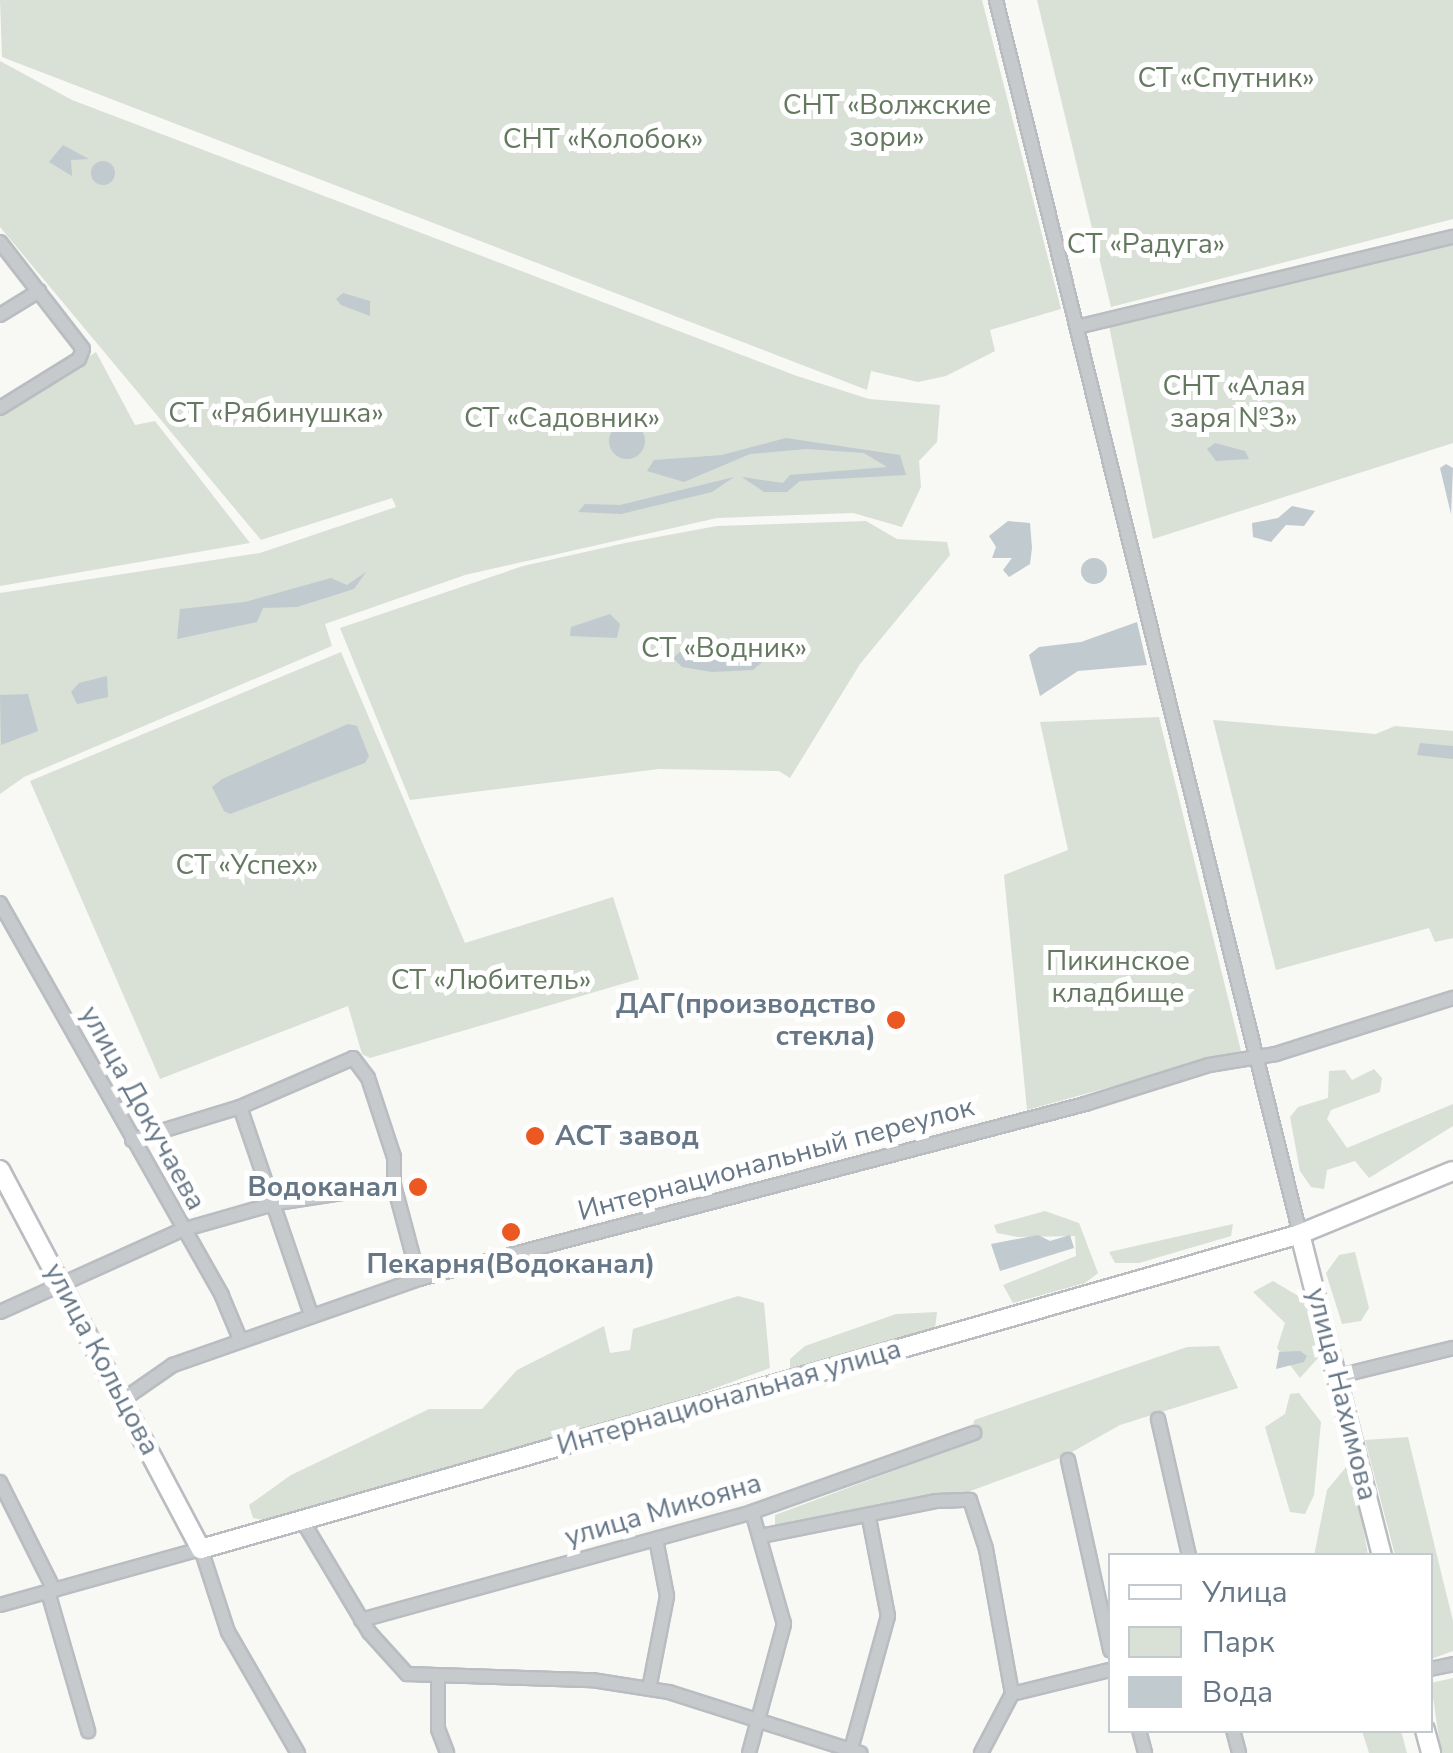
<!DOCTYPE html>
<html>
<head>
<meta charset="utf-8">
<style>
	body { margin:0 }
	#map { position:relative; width:1453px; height:1753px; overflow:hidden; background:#f8f8f5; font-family:"Nunito Sans",sans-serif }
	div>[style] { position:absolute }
	.green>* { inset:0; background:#d9e0d6 }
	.water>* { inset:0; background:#c0cacf }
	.round { border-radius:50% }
	.roads { filter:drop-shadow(2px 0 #b9bdc1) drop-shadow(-2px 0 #b9bdc1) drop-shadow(0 2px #b9bdc1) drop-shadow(0 -2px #b9bdc1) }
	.minor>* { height:12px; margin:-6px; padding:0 6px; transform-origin:6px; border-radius:6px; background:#c6cacd }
	.major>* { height:18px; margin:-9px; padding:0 9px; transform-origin:9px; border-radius:9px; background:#fff }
	.dots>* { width:28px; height:28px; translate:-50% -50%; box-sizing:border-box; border:5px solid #fff; border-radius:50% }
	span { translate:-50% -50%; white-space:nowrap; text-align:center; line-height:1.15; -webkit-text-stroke:10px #fff; paint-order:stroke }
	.park-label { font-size:28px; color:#657961 }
	.poi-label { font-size:28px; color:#678; font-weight:700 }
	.right { translate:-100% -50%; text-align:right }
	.left { translate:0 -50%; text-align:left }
	.street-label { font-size:28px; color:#678 }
	.legend { position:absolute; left:1108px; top:1553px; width:325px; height:180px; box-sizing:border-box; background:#fff; border:2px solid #c2c9cf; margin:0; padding:12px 18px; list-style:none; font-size:30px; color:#678 }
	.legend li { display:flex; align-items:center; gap:20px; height:50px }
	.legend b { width:50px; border:2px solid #c2c9cf }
</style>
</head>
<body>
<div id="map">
	<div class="green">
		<div style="clip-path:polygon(0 0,982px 0,1061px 309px,990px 330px,995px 351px,946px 376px,918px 382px,871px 371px,867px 390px,2px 57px)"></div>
		<div style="clip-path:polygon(1037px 0,1453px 0,1453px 219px,1111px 307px)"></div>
		<div style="clip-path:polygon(0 61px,72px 100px,797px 376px,869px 399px,940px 405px,937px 442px,919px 461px,921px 487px,902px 527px,853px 513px,717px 518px,465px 575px,325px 624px,332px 646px,24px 777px,0 794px,0 593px,260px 553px,396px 507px,392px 498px,261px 540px,0 227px)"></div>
		<div style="clip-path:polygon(1453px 237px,1453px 443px,1153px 539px,1109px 326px)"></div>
		<div style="clip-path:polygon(96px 352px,135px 425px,155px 421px,250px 543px,0 586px,0 414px)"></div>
		<div style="clip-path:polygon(866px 521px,897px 539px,947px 542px,950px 555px,860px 664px,790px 778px,779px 771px,659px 769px,410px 800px,340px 628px,523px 566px,625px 543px,717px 526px)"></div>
		<div style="clip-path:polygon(341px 652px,465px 943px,613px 897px,639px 979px,370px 1058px,362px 1054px,348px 1006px,160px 1079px,30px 781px)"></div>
		<div style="clip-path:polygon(1159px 717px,1241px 1051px,1027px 1110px,1004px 875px,1068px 850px,1040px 722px)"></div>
		<div style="clip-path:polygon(1213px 720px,1376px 734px,1395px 726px,1453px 731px,1453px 938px,1435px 942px,1429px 928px,1276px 970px)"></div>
		<div style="clip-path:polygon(1374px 1069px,1382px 1078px,1380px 1092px,1331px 1110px,1327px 1119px,1347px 1148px,1453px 1104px,1453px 1126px,1369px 1178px,1355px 1161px,1327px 1170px,1324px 1189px,1311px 1187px,1300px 1171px,1290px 1117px,1298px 1107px,1328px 1098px,1329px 1071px,1345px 1070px,1352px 1080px)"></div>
		<div style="clip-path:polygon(1045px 1211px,1079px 1223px,1098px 1273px,1085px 1283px,1013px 1303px,1003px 1285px,1076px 1256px,1075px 1236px,1018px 1237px,997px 1233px,994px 1225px)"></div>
		<div style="clip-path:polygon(1233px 1224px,1231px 1236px,1139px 1263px,1115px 1263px,1109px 1252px)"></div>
		<div style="clip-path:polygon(1355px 1252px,1369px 1308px,1361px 1321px,1342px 1324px,1326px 1273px,1339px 1255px)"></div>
		<div style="clip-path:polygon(1273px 1281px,1305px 1300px,1319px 1357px,1300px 1378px,1277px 1348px,1285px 1323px,1253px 1292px)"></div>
		<div style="clip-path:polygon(738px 1296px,764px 1303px,770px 1368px,641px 1415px,269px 1521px,253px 1518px,249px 1505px,291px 1475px,429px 1409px,482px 1409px,517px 1370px,604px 1326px,610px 1353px,630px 1350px,633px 1329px)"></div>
		<div style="clip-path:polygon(937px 1312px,935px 1329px,790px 1369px,790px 1359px,805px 1346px,896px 1314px)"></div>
		<div style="clip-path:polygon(1219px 1346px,1238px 1388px,1120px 1425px,1065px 1456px,965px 1493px,775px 1528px,775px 1515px,971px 1442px,974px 1420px,1187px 1347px)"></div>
		<div style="clip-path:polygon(1299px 1393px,1321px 1422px,1314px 1495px,1305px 1514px,1290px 1512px,1265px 1427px,1285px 1414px,1290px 1394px)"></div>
		<div style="clip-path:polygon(1408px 1437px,1453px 1621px,1453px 1651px,1431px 1659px,1430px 1556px,1395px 1555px,1365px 1440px)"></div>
		<div style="clip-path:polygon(1351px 1461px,1368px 1555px,1314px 1556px,1327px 1490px)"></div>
		<div style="clip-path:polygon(1453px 1678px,1453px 1753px,1441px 1753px,1431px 1683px)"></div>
		<div style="clip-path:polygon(1362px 1731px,1401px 1731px,1407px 1753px,1369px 1753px)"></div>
	</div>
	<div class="water">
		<div style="clip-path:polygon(63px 145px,89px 159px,71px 160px,72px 176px,49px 162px)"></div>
		<div class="round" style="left:91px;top:161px;width:24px;height:24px"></div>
		<div style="clip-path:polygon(343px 293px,370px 301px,370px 316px,341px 305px,336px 299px)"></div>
		<div class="round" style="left:609px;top:423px;width:36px;height:36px"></div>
		<div style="clip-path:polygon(786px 438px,900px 455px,906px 475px,800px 481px,787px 492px,764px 492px,742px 477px,783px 483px,790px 475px,887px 467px,864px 453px,807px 449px,750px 454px,684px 482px,647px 471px,654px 460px,722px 455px)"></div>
		<div style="clip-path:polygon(1215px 443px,1245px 451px,1249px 459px,1216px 461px,1207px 449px)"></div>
		<div style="clip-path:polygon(1446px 464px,1453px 468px,1451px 514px,1440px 468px)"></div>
		<div style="clip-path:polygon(734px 477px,712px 492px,621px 514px,578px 512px,585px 504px,620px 505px)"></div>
		<div style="clip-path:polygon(1292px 506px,1315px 511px,1304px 526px,1286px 525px,1271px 542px,1253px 537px,1252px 523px,1278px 518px)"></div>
		<div style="clip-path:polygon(1008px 521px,1030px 523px,1032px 548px,1030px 564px,1009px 577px,1003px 570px,1012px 558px,992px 558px,996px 547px,989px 536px)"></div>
		<div class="round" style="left:1081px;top:558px;width:26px;height:26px"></div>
		<div style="clip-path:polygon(366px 572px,354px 589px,297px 607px,263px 608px,257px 622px,177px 639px,180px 609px,245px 602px,331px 578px,347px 585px)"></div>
		<div style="clip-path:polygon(610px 614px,620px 624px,617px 638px,570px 636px,571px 627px)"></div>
		<div style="clip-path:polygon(1137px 622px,1147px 665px,1078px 671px,1040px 696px,1029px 655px,1039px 647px,1081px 642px)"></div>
		<div style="clip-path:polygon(760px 643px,766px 659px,753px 670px,712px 672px,682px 667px,673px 658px,689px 644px)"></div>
		<div style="clip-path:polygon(107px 676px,108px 697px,77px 704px,71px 692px,79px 683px)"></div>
		<div style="clip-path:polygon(28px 694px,38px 731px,1px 745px,0 695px)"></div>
		<div style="clip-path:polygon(348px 724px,357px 726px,369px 756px,365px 763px,230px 814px,224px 811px,212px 787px,222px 779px)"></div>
		<div style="clip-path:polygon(1420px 743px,1453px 746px,1453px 759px,1417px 755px)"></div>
		<div style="clip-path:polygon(1038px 1235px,1050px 1241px,1070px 1235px,1074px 1248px,1000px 1271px,991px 1244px)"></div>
		<div style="clip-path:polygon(1300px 1351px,1307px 1356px,1304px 1362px,1276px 1369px,1279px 1352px)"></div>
	</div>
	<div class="roads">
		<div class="minor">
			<div style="left:996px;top:0;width:1271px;rotate:76.16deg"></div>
			<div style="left:0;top:242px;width:135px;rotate:52.2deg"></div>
			<div style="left:83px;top:349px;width:11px;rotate:112deg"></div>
			<div style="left:79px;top:359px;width:93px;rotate:148.2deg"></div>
			<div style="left:0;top:315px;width:46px;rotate:-31.6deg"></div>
			<div style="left:1077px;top:327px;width:387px;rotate:-13.5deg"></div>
			<div style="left:0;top:903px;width:451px;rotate:60.5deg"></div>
			<div style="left:222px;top:1296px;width:47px;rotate:67.3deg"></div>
			<div style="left:240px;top:1107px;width:219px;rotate:71.1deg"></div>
			<div style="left:132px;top:1140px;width:113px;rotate:-17deg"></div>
			<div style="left:240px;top:1107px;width:123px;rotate:-23.4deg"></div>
			<div style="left:353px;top:1058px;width:25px;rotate:53deg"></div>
			<div style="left:368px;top:1078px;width:83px;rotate:71.8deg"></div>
			<div style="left:394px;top:1157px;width:28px;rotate:90deg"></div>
			<div style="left:394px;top:1185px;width:97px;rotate:75.1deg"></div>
			<div style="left:0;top:1312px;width:200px;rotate:-24.3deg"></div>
			<div style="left:182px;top:1230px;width:99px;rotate:-15.9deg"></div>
			<div style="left:277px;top:1203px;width:118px;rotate:-8.7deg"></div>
			<div style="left:1339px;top:1376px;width:117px;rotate:-13.8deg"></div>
			<div style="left:124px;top:1399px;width:60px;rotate:-34.8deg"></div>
			<div style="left:173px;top:1365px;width:261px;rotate:-19.3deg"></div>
			<div style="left:419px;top:1279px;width:689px;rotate:-14.72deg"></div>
			<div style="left:1085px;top:1104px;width:130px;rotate:-17.5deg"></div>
			<div style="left:1209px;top:1065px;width:68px;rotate:-9.3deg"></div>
			<div style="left:1276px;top:1054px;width:186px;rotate:-17.6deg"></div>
			<div style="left:1158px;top:1419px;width:140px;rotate:77.2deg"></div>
			<div style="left:1068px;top:1460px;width:195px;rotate:77.5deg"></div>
			<div style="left:0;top:1482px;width:121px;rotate:63.4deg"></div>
			<div style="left:302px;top:1520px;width:131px;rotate:59.1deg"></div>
			<div style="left:369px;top:1632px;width:57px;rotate:47.9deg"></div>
			<div style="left:407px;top:1674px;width:185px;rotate:1.9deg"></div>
			<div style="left:592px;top:1680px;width:78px;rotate:8.9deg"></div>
			<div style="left:669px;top:1692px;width:201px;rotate:17.7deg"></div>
			<div style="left:761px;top:1536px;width:178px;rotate:-11.3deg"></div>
			<div style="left:936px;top:1501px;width:34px;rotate:-2deg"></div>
			<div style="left:970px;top:1500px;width:52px;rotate:71.9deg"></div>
			<div style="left:986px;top:1549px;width:147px;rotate:79.8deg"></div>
			<div style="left:1012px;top:1694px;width:67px;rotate:117.7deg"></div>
			<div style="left:48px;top:1592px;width:145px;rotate:73.9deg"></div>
			<div style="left:0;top:1605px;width:209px;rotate:-15.6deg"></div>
			<div style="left:201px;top:1549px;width:87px;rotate:72deg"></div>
			<div style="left:228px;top:1632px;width:140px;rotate:60deg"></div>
			<div style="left:361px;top:1620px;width:406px;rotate:-15.4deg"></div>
			<div style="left:752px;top:1512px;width:236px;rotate:-19.6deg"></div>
			<div style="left:1430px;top:1669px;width:24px;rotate:-12deg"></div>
			<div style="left:438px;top:1680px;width:49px;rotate:90deg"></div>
			<div style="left:438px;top:1729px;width:26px;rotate:69deg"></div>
			<div style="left:649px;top:1689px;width:95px;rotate:-79deg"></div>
			<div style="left:667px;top:1596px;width:58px;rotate:-100.9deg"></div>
			<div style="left:1012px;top:1694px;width:101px;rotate:-13.8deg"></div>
			<div style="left:1139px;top:1730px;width:24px;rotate:75deg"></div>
			<div style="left:1233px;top:1730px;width:24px;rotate:75deg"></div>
			<div style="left:749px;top:1753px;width:134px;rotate:-74.8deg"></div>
			<div style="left:784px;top:1624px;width:116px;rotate:-105.9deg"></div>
			<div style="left:850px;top:1753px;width:142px;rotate:-74.5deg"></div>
			<div style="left:888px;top:1616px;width:100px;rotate:-101deg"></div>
		</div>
		<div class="major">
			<div style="left:0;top:1170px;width:429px;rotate:62.1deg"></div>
			<div style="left:201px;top:1549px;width:1143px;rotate:-15.99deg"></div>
			<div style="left:1300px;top:1234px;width:165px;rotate:-22.4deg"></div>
			<div style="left:1300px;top:1234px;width:332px;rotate:75.7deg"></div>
			<div style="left:1425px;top:1730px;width:24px;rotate:75deg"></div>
		</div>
	</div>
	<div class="dots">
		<div style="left:896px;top:1020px;background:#eb5822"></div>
		<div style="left:535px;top:1136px;background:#eb5822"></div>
		<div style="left:418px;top:1187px;background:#eb5822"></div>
		<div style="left:511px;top:1232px;background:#eb5822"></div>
	</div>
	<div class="park-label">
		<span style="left:1226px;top:78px">СТ «Спутник»</span>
		<span style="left:887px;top:121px">СНТ «Волжские<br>зори»</span>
		<span style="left:603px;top:139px">СНТ «Колобок»</span>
		<span style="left:1146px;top:244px">СТ «Радуга»</span>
		<span style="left:1234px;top:402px">СНТ «Алая<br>заря №3»</span>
		<span style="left:276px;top:413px">СТ «Рябинушка»</span>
		<span style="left:562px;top:418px">СТ «Садовник»</span>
		<span style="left:724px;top:648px">СТ «Водник»</span>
		<span style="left:247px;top:865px">СТ «Успех»</span>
		<span style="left:1118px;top:977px">Пикинское<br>кладбище</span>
		<span style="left:491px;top:980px">СТ «Любитель»</span>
	</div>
	<div class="poi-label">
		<span class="right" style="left:876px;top:1020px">ДАГ(производство<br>стекла)</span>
		<span class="left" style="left:555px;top:1136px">АСТ завод</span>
		<span class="right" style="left:398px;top:1187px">Водоканал</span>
		<span style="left:511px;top:1264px">Пекарня(Водоканал)</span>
	</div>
	<div class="street-label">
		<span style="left:143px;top:1108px;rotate:61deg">улица Докучаева</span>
		<span style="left:776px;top:1159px;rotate:-15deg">Интернациональный переулок</span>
		<span style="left:102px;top:1359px;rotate:62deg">улица Кольцова</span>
		<span style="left:1342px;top:1394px;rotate:76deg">улица Нахимова</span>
		<span style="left:729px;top:1397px;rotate:-16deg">Интернациональная улица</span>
		<span style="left:663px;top:1510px;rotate:-16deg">улица Микояна</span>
	</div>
	<ul class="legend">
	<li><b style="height:12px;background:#fff"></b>Улица</li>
	<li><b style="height:28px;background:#d9e0d6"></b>Парк</li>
	<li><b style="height:28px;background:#c0cacf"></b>Вода</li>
	</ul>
</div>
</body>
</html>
